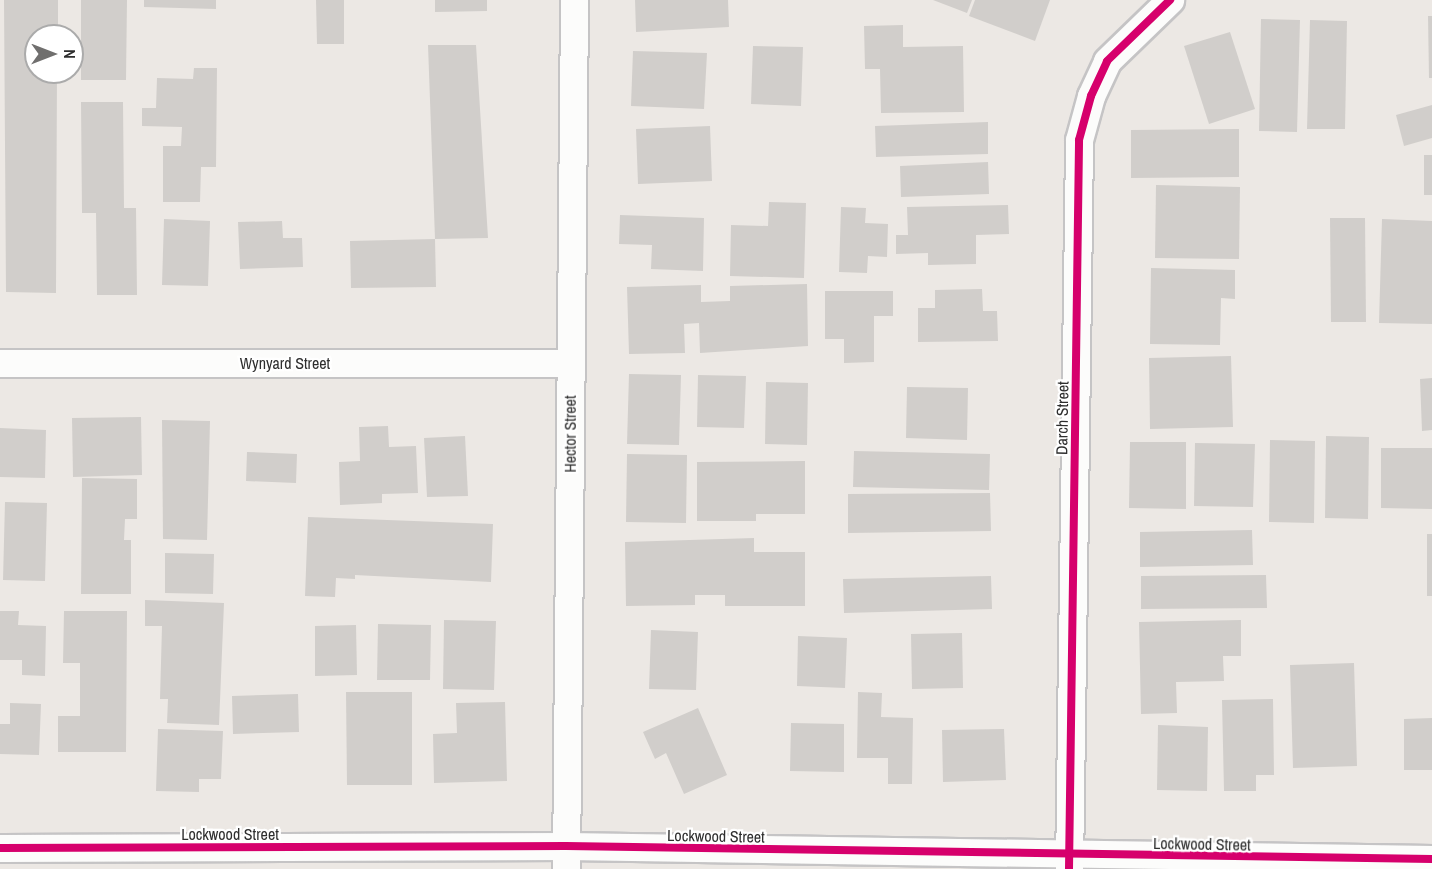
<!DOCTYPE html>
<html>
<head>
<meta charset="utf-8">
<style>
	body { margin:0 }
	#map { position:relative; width:1432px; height:869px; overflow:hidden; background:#ece8e4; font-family:"Archivo Narrow",sans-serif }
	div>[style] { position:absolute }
	.building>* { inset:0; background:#d1cecb }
	.roads { filter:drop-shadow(2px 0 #c5c4c5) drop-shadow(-2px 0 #c5c4c5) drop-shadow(0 2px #c5c4c5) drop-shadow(0 -2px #c5c4c5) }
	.street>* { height:27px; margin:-13.5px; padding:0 13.5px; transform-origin:13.5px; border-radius:13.5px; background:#fcfcfb }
	.cycleway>* { height:8px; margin:-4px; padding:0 4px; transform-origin:4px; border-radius:4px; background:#d6006c }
	span { translate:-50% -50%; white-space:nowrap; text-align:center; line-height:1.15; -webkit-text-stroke:4.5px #fff; paint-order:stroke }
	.street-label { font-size:16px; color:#2e2e2e }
	.north { position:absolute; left:24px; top:24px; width:60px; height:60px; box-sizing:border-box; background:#fff; border:2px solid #ababab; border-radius:50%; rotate:90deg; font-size:16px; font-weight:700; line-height:24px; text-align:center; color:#2e2e2e }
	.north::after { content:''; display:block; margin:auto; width:21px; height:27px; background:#706f6e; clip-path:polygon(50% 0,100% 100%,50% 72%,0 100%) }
</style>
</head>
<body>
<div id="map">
	<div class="building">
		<div style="clip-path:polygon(4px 0,58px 0,58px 36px,36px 36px,36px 72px,57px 72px,56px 293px,6px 292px)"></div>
		<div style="clip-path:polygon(81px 0,127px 0,126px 80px,81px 80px)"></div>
		<div style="clip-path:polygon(144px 0,216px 0,216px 9px,144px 7px)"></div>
		<div style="clip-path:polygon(316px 0,344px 0,344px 44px,317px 44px)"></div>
		<div style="clip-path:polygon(435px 0,487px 0,487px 11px,435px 12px)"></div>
		<div style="clip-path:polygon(635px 0,728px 0,729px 27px,636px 32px)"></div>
		<div style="clip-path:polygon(933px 0,972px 0,967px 13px)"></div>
		<div style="clip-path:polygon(975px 0,1050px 0,1035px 41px,969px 16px)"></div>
		<div style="clip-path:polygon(1428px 16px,1432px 16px,1432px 78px,1429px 78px)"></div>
		<div style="clip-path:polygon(1261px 19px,1300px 20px,1297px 132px,1259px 131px)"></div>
		<div style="clip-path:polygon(1310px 20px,1347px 21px,1345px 129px,1307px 129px)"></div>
		<div style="clip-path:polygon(903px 25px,903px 47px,963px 46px,964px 112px,881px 113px,880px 69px,865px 69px,864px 26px)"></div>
		<div style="clip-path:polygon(1230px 32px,1255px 109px,1209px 124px,1184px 46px)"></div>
		<div style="clip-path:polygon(428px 45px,476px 45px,488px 238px,435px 239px)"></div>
		<div style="clip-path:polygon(753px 46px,803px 47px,801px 106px,751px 104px)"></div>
		<div style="clip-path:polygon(633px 51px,707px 53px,704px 109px,631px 106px)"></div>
		<div style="clip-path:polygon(194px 68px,217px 68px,216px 167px,201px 167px,200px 202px,163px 202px,163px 146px,181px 146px,182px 127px,142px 126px,142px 108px,156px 108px,157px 78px,193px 79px)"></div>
		<div style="clip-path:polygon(81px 102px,123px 102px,124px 208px,136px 208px,137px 295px,97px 295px,96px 213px,82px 213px)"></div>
		<div style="clip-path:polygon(1432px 105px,1432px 138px,1404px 146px,1396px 115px)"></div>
		<div style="clip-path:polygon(988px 122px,988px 154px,876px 157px,875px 126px)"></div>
		<div style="clip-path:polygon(710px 126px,712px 181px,638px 184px,636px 129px)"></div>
		<div style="clip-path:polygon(1239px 129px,1239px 177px,1131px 178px,1131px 130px)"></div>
		<div style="clip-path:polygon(1424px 155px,1432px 155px,1432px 195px,1424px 195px)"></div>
		<div style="clip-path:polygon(988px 162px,989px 194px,901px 197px,900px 166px)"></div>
		<div style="clip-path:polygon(1156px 185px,1240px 187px,1239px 259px,1155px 258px)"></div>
		<div style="clip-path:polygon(769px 202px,806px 203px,804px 278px,730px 276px,731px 225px,768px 226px)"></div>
		<div style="clip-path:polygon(1008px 205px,1009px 234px,976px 235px,976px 264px,928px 265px,928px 253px,896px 254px,896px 235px,908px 235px,907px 207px)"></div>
		<div style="clip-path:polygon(841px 207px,866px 208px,865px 223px,888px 224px,887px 257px,868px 256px,867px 273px,839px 272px)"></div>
		<div style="clip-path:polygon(620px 215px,704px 218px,703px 271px,651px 269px,652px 245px,619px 244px)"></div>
		<div style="clip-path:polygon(1330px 218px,1365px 218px,1366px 322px,1331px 322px)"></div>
		<div style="clip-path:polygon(164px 219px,210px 221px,208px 286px,162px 285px)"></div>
		<div style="clip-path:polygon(1382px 219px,1432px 221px,1432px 324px,1379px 323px)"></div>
		<div style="clip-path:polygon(282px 221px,283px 238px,302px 238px,303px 267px,240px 269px,238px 222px)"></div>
		<div style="clip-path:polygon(435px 239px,436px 287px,351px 288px,350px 241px)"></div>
		<div style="clip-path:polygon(1151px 268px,1235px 270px,1235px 299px,1221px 298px,1220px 345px,1150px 344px)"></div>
		<div style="clip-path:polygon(807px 284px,808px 346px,700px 353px,699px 323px,684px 324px,685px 353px,629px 354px,627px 287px,701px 285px,701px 302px,730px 301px,730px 286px)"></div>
		<div style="clip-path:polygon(982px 289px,983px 311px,997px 311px,998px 341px,918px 342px,918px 308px,935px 308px,935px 290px)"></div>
		<div style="clip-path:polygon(825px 291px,893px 291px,893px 316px,874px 316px,874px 362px,844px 363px,844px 339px,825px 339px)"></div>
		<div style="clip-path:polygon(1231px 356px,1233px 427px,1150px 429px,1149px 358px)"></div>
		<div style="clip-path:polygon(629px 374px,681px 375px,679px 445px,627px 444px)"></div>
		<div style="clip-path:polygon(698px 375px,746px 376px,744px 428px,697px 427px)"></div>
		<div style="clip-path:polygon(1432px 378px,1432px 430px,1422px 431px,1420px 379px)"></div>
		<div style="clip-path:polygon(766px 382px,808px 383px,807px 445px,765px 444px)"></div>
		<div style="clip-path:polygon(907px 387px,968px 388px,967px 440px,906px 438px)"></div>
		<div style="clip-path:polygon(141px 417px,142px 475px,73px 477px,72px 418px)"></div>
		<div style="clip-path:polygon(162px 420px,210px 421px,207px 540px,163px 539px)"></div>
		<div style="clip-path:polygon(388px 426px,389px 447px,416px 446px,418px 493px,382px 494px,382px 503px,340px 505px,339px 462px,360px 461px,359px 427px)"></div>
		<div style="clip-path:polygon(0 428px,46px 430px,45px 478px,0 477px)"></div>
		<div style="clip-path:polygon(465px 436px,468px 496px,427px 497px,424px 438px)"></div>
		<div style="clip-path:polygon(1326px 436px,1369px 437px,1368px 519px,1325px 518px)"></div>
		<div style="clip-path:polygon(1270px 440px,1315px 441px,1314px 523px,1269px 522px)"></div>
		<div style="clip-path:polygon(1130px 442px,1186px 442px,1186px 509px,1129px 508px)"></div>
		<div style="clip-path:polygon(1195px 443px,1255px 444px,1253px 507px,1194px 506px)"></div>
		<div style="clip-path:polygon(1381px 448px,1432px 448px,1432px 509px,1381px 508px)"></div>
		<div style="clip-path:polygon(854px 451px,990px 454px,989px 490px,853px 487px)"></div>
		<div style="clip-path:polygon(247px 452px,297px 454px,296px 483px,246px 481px)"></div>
		<div style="clip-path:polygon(627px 454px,687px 455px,686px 523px,626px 522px)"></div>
		<div style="clip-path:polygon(805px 461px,805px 514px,756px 514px,756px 521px,697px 521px,697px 462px)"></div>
		<div style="clip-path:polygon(82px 478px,137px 479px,137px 519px,125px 519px,124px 540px,131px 540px,131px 594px,81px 594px)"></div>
		<div style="clip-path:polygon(990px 493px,991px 531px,848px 533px,848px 494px)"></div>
		<div style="clip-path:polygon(5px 502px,47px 503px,45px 581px,3px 580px)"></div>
		<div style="clip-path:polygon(308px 517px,493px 524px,491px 582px,355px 575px,355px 579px,336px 578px,335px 597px,305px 596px)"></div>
		<div style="clip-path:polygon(1252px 530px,1253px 565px,1140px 567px,1140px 532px)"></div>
		<div style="clip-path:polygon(1427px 534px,1432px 534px,1432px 596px,1427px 596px)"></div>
		<div style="clip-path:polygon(754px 538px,754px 552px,805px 552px,805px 606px,725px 606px,725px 595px,695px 595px,695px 605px,626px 606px,625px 542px)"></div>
		<div style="clip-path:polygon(165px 553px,214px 554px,213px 594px,165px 593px)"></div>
		<div style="clip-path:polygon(1266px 575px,1267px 608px,1141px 609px,1141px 576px)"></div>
		<div style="clip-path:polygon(991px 576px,992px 609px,844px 613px,843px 579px)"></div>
		<div style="clip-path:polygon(145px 600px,224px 603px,219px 725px,167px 723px,168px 699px,160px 699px,162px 626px,145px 626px)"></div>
		<div style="clip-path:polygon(0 611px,19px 611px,18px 625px,46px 626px,45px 676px,22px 675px,22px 660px,0 660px)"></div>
		<div style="clip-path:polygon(64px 611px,127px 611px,126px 752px,58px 752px,58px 716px,80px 716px,80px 663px,63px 663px)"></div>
		<div style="clip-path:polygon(444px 620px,496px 621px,494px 690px,443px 689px)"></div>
		<div style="clip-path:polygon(1241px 620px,1241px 656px,1223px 656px,1224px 681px,1176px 682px,1177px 713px,1141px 714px,1139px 622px)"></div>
		<div style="clip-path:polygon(378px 624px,431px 625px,430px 680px,377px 680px)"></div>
		<div style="clip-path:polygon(356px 625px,357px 675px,315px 676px,315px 626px)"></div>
		<div style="clip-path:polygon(651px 630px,698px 632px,696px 690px,649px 689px)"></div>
		<div style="clip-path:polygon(962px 633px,963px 688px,912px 689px,911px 634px)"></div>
		<div style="clip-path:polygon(798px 636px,847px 638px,845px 688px,797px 686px)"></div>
		<div style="clip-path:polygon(1354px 663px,1357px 766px,1293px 768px,1290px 665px)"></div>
		<div style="clip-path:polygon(346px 692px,412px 692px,412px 785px,347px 785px)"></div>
		<div style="clip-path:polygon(858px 692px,882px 693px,881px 717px,913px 718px,912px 784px,888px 784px,888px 758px,857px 758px)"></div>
		<div style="clip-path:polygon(298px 694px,299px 732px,233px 734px,232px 696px)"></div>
		<div style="clip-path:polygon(1273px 699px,1274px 775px,1256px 775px,1256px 791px,1224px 791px,1222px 700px)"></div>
		<div style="clip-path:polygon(505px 702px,507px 781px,434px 783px,433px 734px,457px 733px,456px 703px)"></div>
		<div style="clip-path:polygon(10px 703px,41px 704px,39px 755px,0 754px,0 724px,10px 724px)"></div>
		<div style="clip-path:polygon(698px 708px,727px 775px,684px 794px,666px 753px,655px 759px,643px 732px)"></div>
		<div style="clip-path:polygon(1432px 718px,1432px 770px,1404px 770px,1404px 719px)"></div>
		<div style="clip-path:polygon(791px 723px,844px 724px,844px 772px,790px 771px)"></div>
		<div style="clip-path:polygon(1158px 725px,1208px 727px,1207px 791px,1157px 790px)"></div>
		<div style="clip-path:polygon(158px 729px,223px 731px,221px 779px,199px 779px,199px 792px,156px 791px)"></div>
		<div style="clip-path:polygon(1004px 729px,1006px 780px,943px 782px,942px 730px)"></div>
	</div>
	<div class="roads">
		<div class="street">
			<div style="left:0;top:363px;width:570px"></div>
			<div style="left:0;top:848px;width:566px;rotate:-0.2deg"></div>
			<div style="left:566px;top:846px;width:866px;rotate:0.86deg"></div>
			<div style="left:566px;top:869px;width:869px;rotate:-89.47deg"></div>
			<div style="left:1069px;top:869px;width:729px;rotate:-89.21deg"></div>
			<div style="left:1079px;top:140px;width:46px;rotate:-74.7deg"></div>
			<div style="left:1091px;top:96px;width:38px;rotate:-65deg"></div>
			<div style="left:1107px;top:61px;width:88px;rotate:-44.1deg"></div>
		</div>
	</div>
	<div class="cycleway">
		<div style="left:0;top:848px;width:566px;rotate:-0.2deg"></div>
		<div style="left:566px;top:846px;width:866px;rotate:0.86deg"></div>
		<div style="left:1069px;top:869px;width:729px;rotate:-89.21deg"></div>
		<div style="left:1079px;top:140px;width:46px;rotate:-74.7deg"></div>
		<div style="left:1091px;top:96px;width:38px;rotate:-65deg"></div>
		<div style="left:1107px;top:61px;width:88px;rotate:-44.1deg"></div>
	</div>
	<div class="street-label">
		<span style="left:285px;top:363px">Wynyard Street</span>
		<span style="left:1062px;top:418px;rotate:-89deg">Darch Street</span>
		<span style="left:570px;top:434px;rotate:-90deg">Hector Street</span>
		<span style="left:230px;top:834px">Lockwood Street</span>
		<span style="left:716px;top:836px;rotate:1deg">Lockwood Street</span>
		<span style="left:1202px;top:844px;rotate:1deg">Lockwood Street</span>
	</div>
	<div class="north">N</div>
</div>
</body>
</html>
